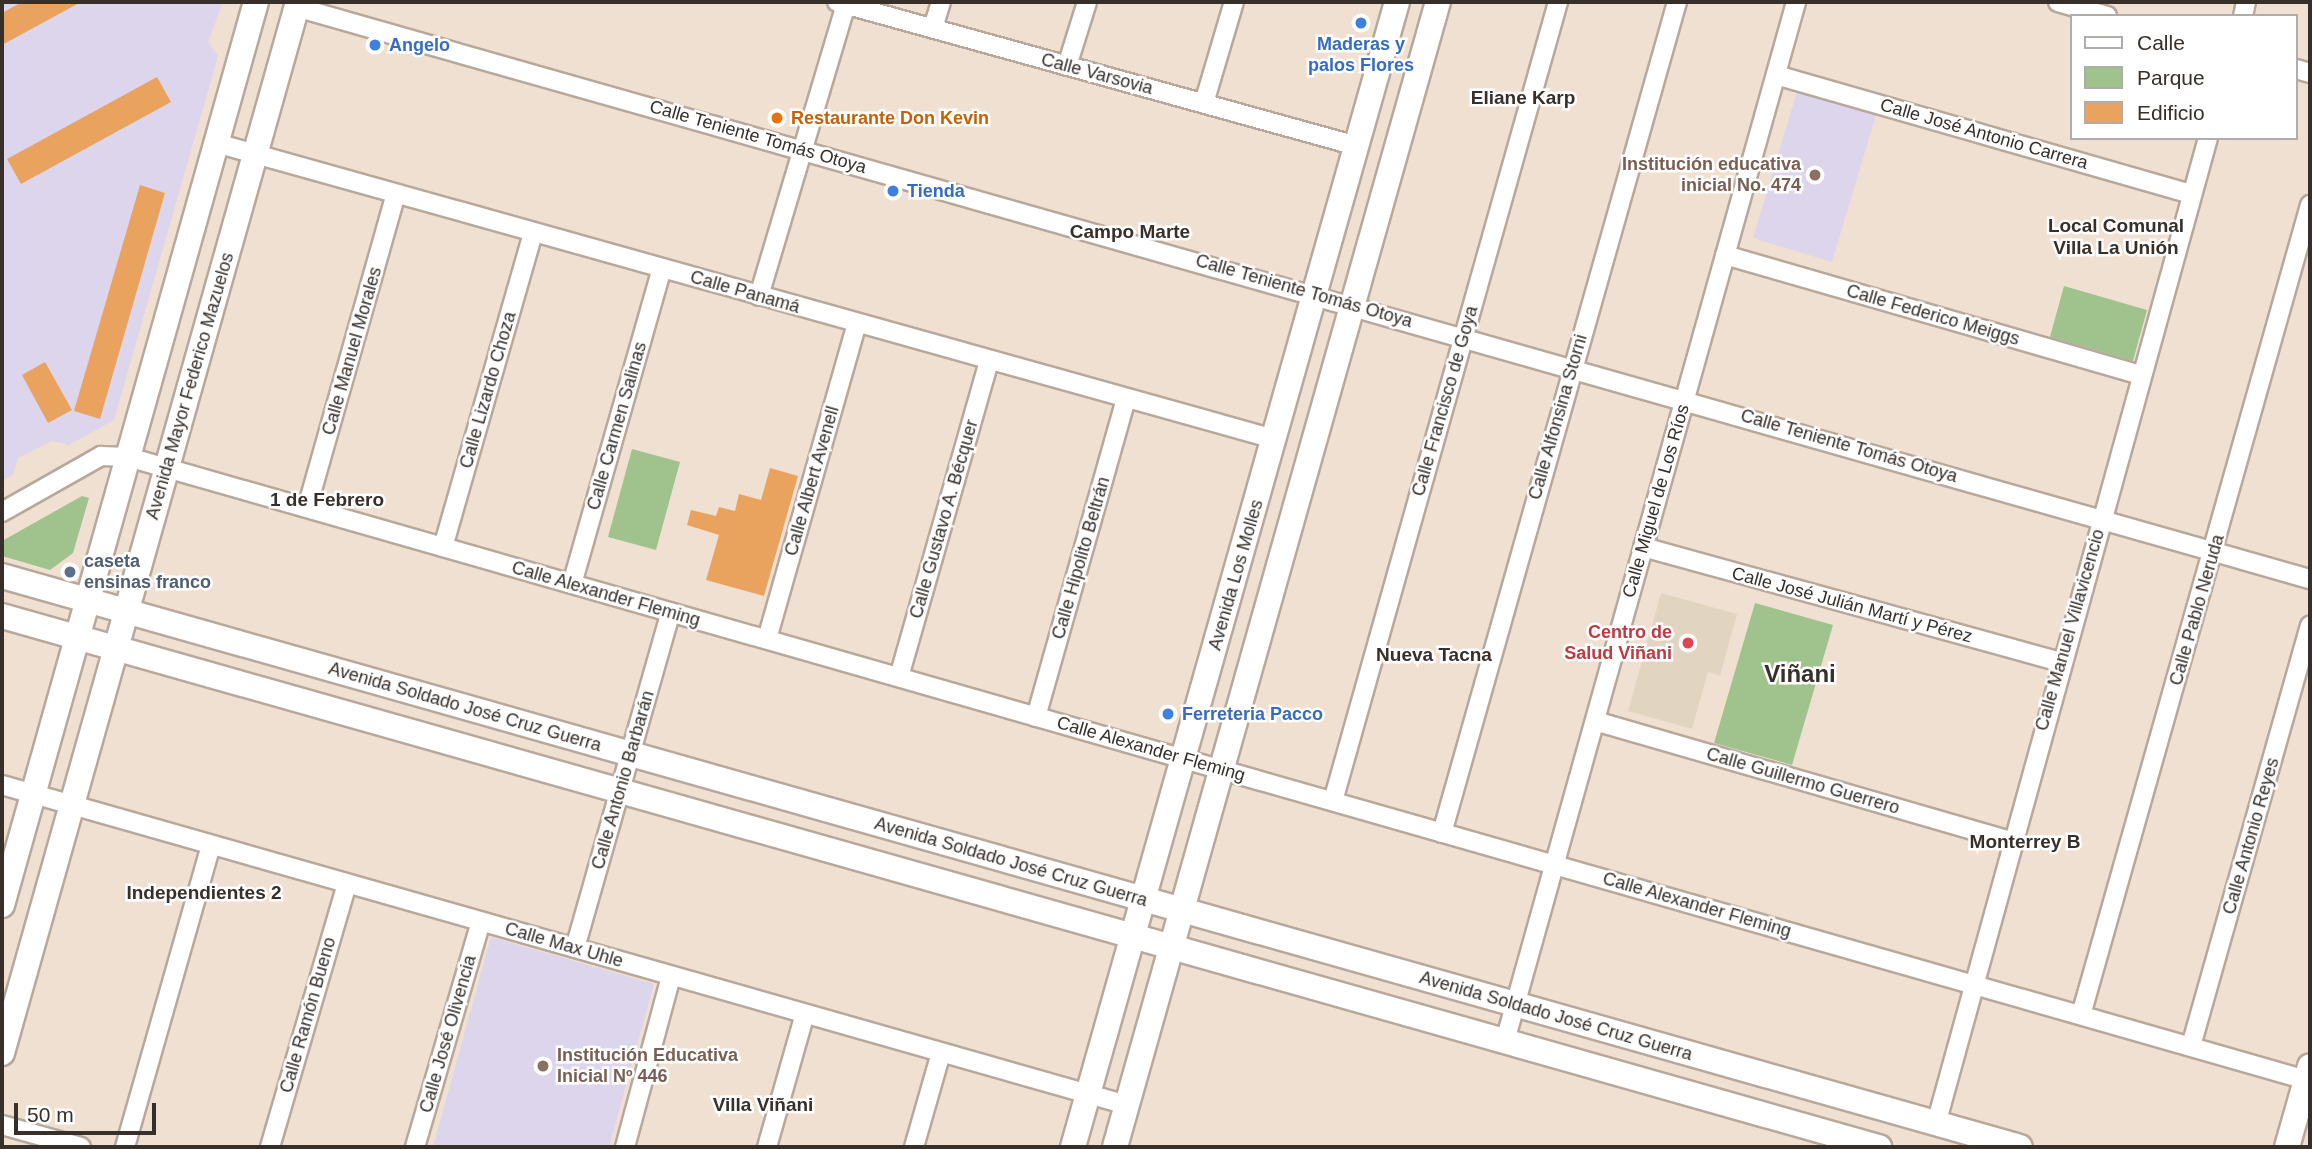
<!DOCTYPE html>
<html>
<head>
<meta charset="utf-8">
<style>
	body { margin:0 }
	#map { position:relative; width:2312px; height:1149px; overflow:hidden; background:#f0e0d2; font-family:Arial,sans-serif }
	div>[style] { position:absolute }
	.education>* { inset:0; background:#dcd5eb }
	.medical>* { inset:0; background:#e1d5c1 }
	.green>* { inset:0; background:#a0c28d }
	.building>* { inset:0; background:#eaa35f }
	.roads { filter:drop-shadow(2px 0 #b7a89b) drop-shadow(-2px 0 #b7a89b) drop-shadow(0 2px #b7a89b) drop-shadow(0 -2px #b7a89b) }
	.street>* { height:18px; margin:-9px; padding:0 9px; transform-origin:9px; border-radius:9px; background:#fff }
	.secondary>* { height:24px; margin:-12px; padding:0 12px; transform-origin:12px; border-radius:12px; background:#fff }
	.dots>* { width:19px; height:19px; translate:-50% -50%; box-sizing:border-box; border:4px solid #fff; border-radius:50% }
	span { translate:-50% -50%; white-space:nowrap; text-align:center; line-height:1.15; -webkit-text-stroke:5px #fff; paint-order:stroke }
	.shop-label { font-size:18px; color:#366cbe; font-weight:700 }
	.left { translate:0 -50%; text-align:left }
	.street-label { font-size:18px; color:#362f2a }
	.food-label { font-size:18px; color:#c56008; font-weight:700 }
	.education-label { font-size:18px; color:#785e54; font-weight:700 }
	.right { translate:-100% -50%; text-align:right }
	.service-label { font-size:18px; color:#4e5e75; font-weight:700 }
	.health-label { font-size:18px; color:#be3a42; font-weight:700 }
	.neighbourhood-label { font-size:19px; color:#362f2a; font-weight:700 }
	.district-label { font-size:24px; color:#362f2a; font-weight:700 }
	.frame { position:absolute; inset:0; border:4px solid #362f2a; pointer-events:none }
	.legend { position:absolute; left:2070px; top:14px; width:228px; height:126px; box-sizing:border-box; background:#fff; border:2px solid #afacaa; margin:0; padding:9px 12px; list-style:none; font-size:21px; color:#362f2a }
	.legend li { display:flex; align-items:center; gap:14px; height:35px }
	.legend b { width:35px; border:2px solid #afacaa }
	.scale { position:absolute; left:14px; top:1103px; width:142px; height:32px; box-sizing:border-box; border:4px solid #362f2a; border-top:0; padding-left:9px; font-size:21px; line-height:24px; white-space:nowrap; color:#362f2a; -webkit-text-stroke:5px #fff; paint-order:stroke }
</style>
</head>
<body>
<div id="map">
	<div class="education">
		<div style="clip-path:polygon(2px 2px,223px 2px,208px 42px,218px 56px,114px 420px,69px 445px,52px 441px,18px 458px,13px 475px,2px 481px)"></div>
		<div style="clip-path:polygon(1798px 88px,1877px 112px,1832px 262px,1753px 238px)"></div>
		<div style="clip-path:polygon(491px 937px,654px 984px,609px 1147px,433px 1147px)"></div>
	</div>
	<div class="medical">
		<div style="clip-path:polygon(1661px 593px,1737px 614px,1720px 676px,1708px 672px,1692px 729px,1628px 711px)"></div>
	</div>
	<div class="green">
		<div style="clip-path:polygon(2064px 286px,2147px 310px,2133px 361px,2050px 337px)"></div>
		<div style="clip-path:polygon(632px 449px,680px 462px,656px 550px,608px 537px)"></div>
		<div style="clip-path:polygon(82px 496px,89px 498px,73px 553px,50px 570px,2px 556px,2px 541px)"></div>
		<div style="clip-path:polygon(1755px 603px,1833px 625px,1792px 765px,1714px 743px)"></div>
	</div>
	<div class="building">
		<div style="clip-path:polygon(22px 2px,81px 2px,2px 45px,2px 13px)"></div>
		<div style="clip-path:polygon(157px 77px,171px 102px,21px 184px,7px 159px)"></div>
		<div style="clip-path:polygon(140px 185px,165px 193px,100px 419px,74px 411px)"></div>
		<div style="clip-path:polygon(45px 362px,72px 410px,48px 423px,22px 375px)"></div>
		<div style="clip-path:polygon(770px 468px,798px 476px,764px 596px,706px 580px,719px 535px,687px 525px,691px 510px,716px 516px,719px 507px,735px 511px,739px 494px,761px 500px)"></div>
	</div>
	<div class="roads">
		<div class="street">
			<div style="left:837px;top:2px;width:540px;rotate:15.48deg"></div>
			<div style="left:2058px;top:2px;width:51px;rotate:15.9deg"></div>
			<div style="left:296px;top:7px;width:2094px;rotate:15.86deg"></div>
			<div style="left:2243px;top:16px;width:14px;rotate:-78deg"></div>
			<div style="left:933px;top:28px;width:27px;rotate:-73deg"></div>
			<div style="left:1067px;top:66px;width:67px;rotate:-72.6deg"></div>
			<div style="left:2296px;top:69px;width:15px;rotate:16deg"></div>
			<div style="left:1776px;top:75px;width:433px;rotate:16deg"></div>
			<div style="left:1204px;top:103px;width:105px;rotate:-73.5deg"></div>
			<div style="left:216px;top:143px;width:1099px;rotate:15.63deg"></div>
			<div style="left:1725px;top:255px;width:433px;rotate:16.1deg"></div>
			<div style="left:759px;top:296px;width:305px;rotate:-73.4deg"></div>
			<div style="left:307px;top:508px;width:326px;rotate:-74.2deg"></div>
			<div style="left:2px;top:512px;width:114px;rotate:-29.5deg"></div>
			<div style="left:101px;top:456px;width:27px;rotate:2deg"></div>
			<div style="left:128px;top:457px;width:2269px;rotate:15.96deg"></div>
			<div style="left:443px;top:547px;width:327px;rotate:-74deg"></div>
			<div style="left:1643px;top:547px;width:434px;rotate:15.4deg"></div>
			<div style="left:572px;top:584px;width:328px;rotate:-74.1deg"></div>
			<div style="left:767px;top:639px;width:328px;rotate:-74.1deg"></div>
			<div style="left:899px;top:677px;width:329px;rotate:-74.1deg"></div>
			<div style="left:1036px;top:717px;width:330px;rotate:-74.2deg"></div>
			<div style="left:1595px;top:721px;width:433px;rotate:16.1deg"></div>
			<div style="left:2px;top:785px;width:1170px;rotate:15.88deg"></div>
			<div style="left:1333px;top:801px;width:830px;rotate:-74.27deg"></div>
			<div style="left:1442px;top:833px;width:864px;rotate:-74.21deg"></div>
			<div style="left:575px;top:948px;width:349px;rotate:-74.1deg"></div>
			<div style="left:2081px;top:1015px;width:842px;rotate:-74.21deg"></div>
			<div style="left:1505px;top:1041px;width:1079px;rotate:-74.35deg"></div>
			<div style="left:2191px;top:1046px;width:437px;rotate:-74.2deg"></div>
			<div style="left:1936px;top:1124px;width:1023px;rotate:-74.58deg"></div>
			<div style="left:2px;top:1125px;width:82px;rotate:15.6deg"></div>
			<div style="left:125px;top:1147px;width:314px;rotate:-74.1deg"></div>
			<div style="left:270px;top:1147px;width:274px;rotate:-73.7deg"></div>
			<div style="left:415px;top:1147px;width:234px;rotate:-73.7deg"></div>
			<div style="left:625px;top:1147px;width:177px;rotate:-74.9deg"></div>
			<div style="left:767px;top:1147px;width:138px;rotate:-74.1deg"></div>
			<div style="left:914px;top:1147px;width:98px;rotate:-74deg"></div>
		</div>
		<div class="secondary">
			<div style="left:2px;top:576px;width:2097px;rotate:15.8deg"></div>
			<div style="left:2px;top:616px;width:1951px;rotate:15.8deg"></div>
			<div style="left:2px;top:905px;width:938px;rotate:-74.29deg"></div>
			<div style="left:2px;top:1053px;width:1092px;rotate:-74.27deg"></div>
			<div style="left:1073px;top:1147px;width:1190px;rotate:-74.2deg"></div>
			<div style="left:1115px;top:1147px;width:1190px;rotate:-74.25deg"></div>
			<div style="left:2287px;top:1147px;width:84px;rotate:-74.1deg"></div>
		</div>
	</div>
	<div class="dots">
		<div style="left:1361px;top:23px;background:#3f7fe0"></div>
		<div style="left:375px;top:45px;background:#3f7fe0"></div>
		<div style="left:777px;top:118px;background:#e8710a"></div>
		<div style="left:1815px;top:175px;background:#8d6e63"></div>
		<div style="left:893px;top:191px;background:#3f7fe0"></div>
		<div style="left:70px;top:572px;background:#5c6f8a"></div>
		<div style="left:1688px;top:643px;background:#e0444e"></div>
		<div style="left:1168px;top:714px;background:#3f7fe0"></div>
		<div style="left:543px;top:1066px;background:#8d6e63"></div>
	</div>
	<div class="shop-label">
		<span class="left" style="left:389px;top:45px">Angelo</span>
		<span style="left:1361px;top:55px">Maderas y<br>palos Flores</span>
		<span class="left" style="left:907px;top:191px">Tienda</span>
		<span class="left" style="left:1182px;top:714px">Ferreteria Pacco</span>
	</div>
	<div class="street-label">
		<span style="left:1097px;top:74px;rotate:15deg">Calle Varsovia</span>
		<span style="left:1984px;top:134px;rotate:16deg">Calle José Antonio Carrera</span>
		<span style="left:758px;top:137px;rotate:16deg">Calle Teniente Tomás Otoya</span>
		<span style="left:1304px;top:291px;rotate:16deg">Calle Teniente Tomás Otoya</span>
		<span style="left:745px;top:292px;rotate:16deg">Calle Panamá</span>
		<span style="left:1933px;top:315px;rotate:16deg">Calle Federico Meiggs</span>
		<span style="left:352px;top:351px;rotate:-74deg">Calle Manuel Morales</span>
		<span style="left:190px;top:386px;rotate:-74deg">Avenida Mayor Federico Mazuelos</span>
		<span style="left:488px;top:390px;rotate:-74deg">Calle Lizardo Choza</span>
		<span style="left:1445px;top:401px;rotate:-74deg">Calle Francisco de Goya</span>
		<span style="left:1558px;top:417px;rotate:-74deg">Calle Alfonsina Storni</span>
		<span style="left:617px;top:426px;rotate:-74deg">Calle Carmen Salinas</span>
		<span style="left:1849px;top:446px;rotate:16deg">Calle Teniente Tomás Otoya</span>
		<span style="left:812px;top:481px;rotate:-74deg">Calle Albert Avenell</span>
		<span style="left:1656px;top:501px;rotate:-74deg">Calle Miguel de Los Ríos</span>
		<span style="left:944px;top:519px;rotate:-74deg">Calle Gustavo A. Bécquer</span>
		<span style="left:1081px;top:558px;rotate:-74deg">Calle Hipolito Beltrán</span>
		<span style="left:1236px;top:575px;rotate:-74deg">Avenida Los Molles</span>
		<span style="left:606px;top:594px;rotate:16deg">Calle Alexander Fleming</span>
		<span style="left:1852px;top:605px;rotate:15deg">Calle José Julián Martí y Pérez</span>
		<span style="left:2197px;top:610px;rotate:-74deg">Calle Pablo Neruda</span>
		<span style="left:2070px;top:630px;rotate:-74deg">Calle Manuel Villavicencio</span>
		<span style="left:465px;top:707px;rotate:16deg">Avenida Soldado José Cruz Guerra</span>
		<span style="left:1151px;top:749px;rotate:16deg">Calle Alexander Fleming</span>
		<span style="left:623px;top:780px;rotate:-74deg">Calle Antonio Barbarán</span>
		<span style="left:1803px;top:781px;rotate:16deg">Calle Guillermo Guerrero</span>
		<span style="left:2251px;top:836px;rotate:-74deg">Calle Antonio Reyes</span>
		<span style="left:1011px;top:862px;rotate:16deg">Avenida Soldado José Cruz Guerra</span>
		<span style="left:1697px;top:905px;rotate:16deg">Calle Alexander Fleming</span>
		<span style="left:564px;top:945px;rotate:16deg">Calle Max Uhle</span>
		<span style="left:308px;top:1015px;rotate:-74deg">Calle Ramón Bueno</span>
		<span style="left:1556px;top:1016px;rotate:16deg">Avenida Soldado José Cruz Guerra</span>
		<span style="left:448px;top:1034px;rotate:-74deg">Calle José Olivencia</span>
	</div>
	<div class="food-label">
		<span class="left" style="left:791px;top:118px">Restaurante Don Kevin</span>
	</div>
	<div class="education-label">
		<span class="right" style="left:1801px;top:175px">Institución educativa<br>inicial No. 474</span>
		<span class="left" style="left:557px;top:1066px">Institución Educativa<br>Inicial Nº 446</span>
	</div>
	<div class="service-label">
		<span class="left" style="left:84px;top:572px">caseta<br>ensinas franco</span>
	</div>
	<div class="health-label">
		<span class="right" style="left:1672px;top:643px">Centro de<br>Salud Viñani</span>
	</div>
	<div class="neighbourhood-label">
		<span style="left:1523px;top:98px">Eliane Karp</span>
		<span style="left:2116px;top:237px">Local Comunal<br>Villa La Unión</span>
		<span style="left:1130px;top:232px">Campo Marte</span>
		<span style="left:327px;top:500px">1 de Febrero</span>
		<span style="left:1434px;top:655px">Nueva Tacna</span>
		<span style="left:2025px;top:842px">Monterrey B</span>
		<span style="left:204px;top:893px">Independientes 2</span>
		<span style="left:763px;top:1105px">Villa Viñani</span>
	</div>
	<div class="district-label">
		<span style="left:1800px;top:674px">Viñani</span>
	</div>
	<div class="frame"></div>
	<ul class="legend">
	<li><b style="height:9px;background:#fff"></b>Calle</li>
	<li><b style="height:19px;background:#a0c28d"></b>Parque</li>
	<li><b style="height:19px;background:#eaa35f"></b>Edificio</li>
	</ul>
	<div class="scale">50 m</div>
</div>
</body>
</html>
